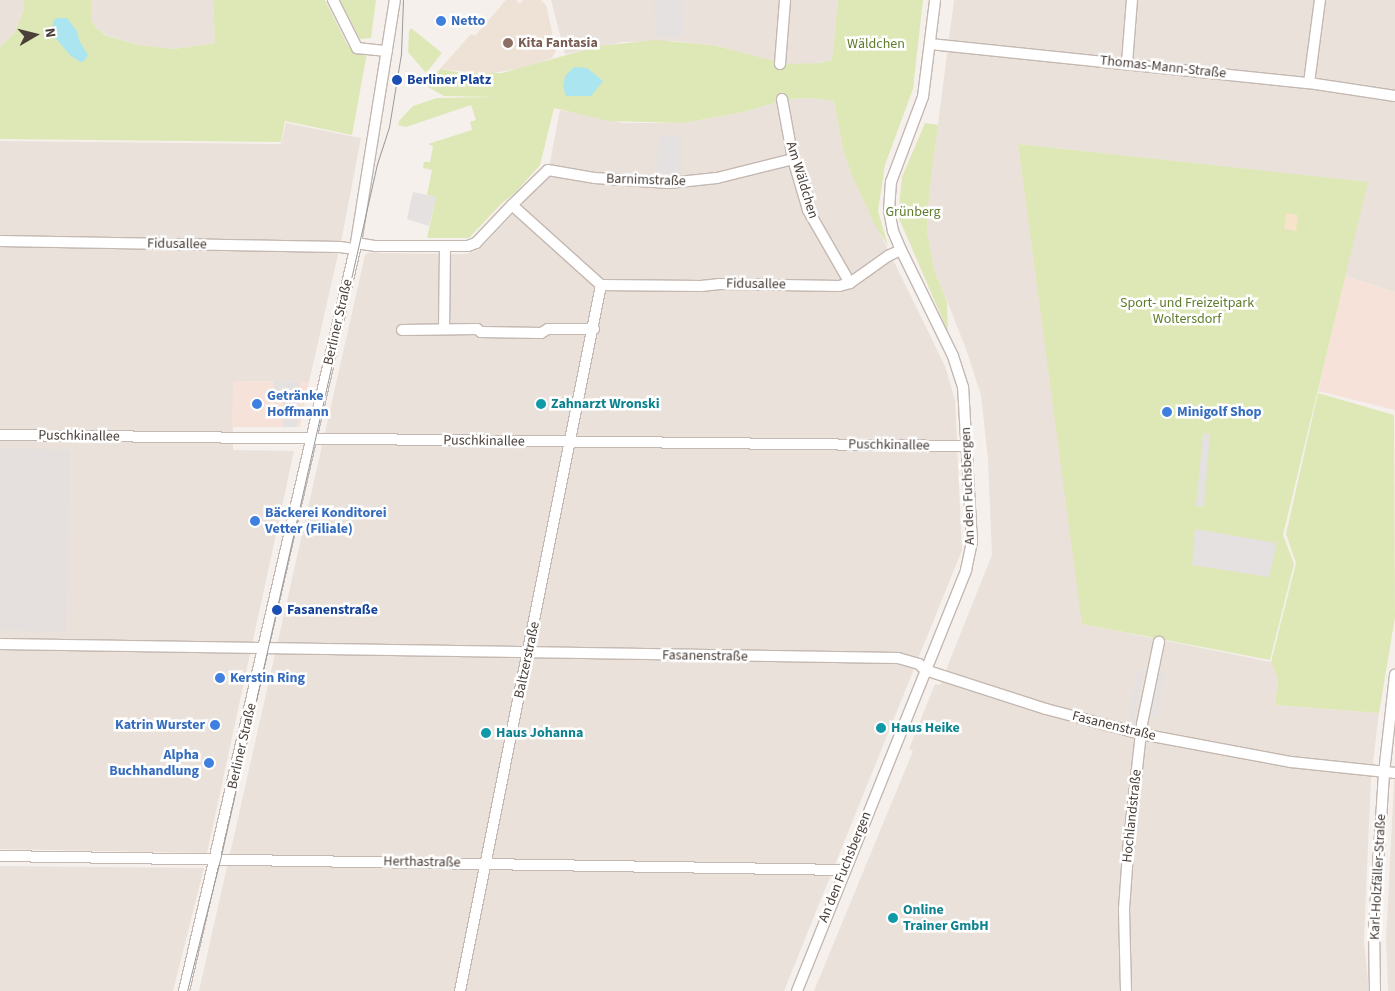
<!DOCTYPE html>
<html>
<head>
<meta charset="utf-8">
<style>
	body { margin:0 }
	#map { position:relative; width:1395px; height:991px; overflow:hidden; background:#f5f0ec; font-family:"Source Sans 3",sans-serif }
	div>[style] { position:absolute }
	.residential>* { inset:0; background:#e9e1da }
	.commercial>* { inset:0; background:#f6e2d8 }
	.industrial>* { inset:0; background:#e5dfdd }
	.education>* { inset:0; background:#eee1d6 }
	.green>* { inset:0; background:#dee8b6 }
	.sand>* { inset:0; background:#f7e2ca }
	.parking>* { inset:0; background:#e5e1e0 }
	.water>* { inset:0; background:#abe5f0 }
	.roads { filter:drop-shadow(1px 0 #c4b8b1) drop-shadow(-1px 0 #c4b8b1) drop-shadow(0 1px #c4b8b1) drop-shadow(0 -1px #c4b8b1) }
	.minor>* { height:10px; margin:-5px; padding:0 5px; transform-origin:5px; border-radius:5px; background:#fff }
	.tram>* { height:1px; margin:-0.5px; padding:0 0.5px; transform-origin:0.5px; border-radius:0.5px; background:#9a9a9a }
	.dots>* { width:14px; height:14px; translate:-50% -50%; box-sizing:border-box; border:2px solid #fff; border-radius:50% }
	span { translate:-50% -50%; white-space:nowrap; text-align:center; line-height:1.15; -webkit-text-stroke:5px #fff; paint-order:stroke }
	.shop-label { font-size:14px; color:#366cbe; font-weight:700 }
	.left { translate:0 -50%; text-align:left }
	.right { translate:-100% -50%; text-align:right }
	.education-label { font-size:14px; color:#785e54; font-weight:700 }
	.park-label { font-size:14px; color:#5f7c2c }
	.street-label { font-size:14px; color:#4a3f39 }
	.transit-label { font-size:14px; color:#164399; font-weight:700 }
	.culture-label { font-size:14px; color:#0d838f; font-weight:700 }
	.north { position:absolute; left:10px; top:10px; width:50px; height:50px; -webkit-text-stroke:4px #fff; paint-order:stroke; rotate:82deg; font-size:14px; font-weight:700; line-height:20px; text-align:center; color:#4a3f39 }
	.north::after { content:''; display:block; margin:auto; width:18px; height:22px; background:#4a3f39; clip-path:polygon(50% 0,100% 100%,50% 72%,0 100%) }
</style>
</head>
<body>
<div id="map">
	<div class="residential">
		<div style="clip-path:polygon(0 0,24px 0,24px 9px,15px 32px,0 47px)"></div>
		<div style="clip-path:polygon(91px 0,213px 0,215px 43px,174px 49px,139px 45px,108px 36px,97px 29px,91px 20px)"></div>
		<div style="clip-path:polygon(551px 0,838px 0,832px 61px,810px 64px,786px 64px,713px 45px,673px 41px,623px 42px,565px 54px)"></div>
		<div style="clip-path:polygon(954px 0,1395px 0,1395px 292px,1345px 276px,1367px 182px,1018px 144px,1083px 624px,1271px 662px,1278px 680px,1275px 705px,1379px 713px,1371px 778px,1367px 869px,1364px 942px,1369px 991px,814px 991px,913px 751px,909px 749px,935px 684px,940px 685px,992px 555px,988px 459px,981px 395px,965px 346px,934px 269px,927px 231px,929px 195px)"></div>
		<div style="clip-path:polygon(815px 98px,834px 101px,843px 150px,852px 176px,945px 366px,955px 400px,962px 550px,784px 991px,199px 991px,365px 255px,368px 253px,466px 254px,480px 249px,547px 178px,560px 110px,623px 123px,682px 123px,740px 113px,788px 99px)"></div>
		<div style="clip-path:polygon(286px 123px,361px 138px,342px 237px,309px 382px,233px 381px,233px 450px,294px 451px,207px 853px,0 849px,0 141px,281px 144px)"></div>
		<div style="clip-path:polygon(1395px 762px,1395px 991px,1388px 991px,1386px 940px)"></div>
		<div style="clip-path:polygon(0 866px,204px 868px,173px 991px,0 991px)"></div>
	</div>
	<div class="commercial">
		<div style="clip-path:polygon(1345px 276px,1395px 292px,1395px 410px,1318px 391px)"></div>
		<div style="clip-path:polygon(233px 381px,309px 382px,300px 427px,232px 427px)"></div>
	</div>
	<div class="industrial">
		<div style="clip-path:polygon(0 448px,70px 450px,66px 632px,0 630px)"></div>
	</div>
	<div class="education">
		<div style="clip-path:polygon(506px 0,516px 0,520px 4px,523px 0,541px 0,546px 5px,556px 50px,552px 58px,527px 67px,488px 74px,440px 69px,471px 34px,475px 36px)"></div>
	</div>
	<div class="green">
		<div style="clip-path:polygon(24px 0,91px 0,91px 20px,97px 29px,107px 36px,139px 45px,174px 49px,215px 43px,213px 0,325px 0,348px 46px,355px 51px,367px 53px,352px 135px,285px 121px,281px 142px,0 139px,0 47px,15px 32px,24px 9px)"></div>
		<div style="clip-path:polygon(340px 0,376px 0,371px 38px,360px 39px)"></div>
		<div style="clip-path:polygon(838px 0,923px 0,913px 89px,885px 165px,878px 211px,888px 246px,875px 225px,852px 176px,843px 150px,834px 101px,815px 98px,788px 99px,740px 113px,682px 123px,608px 121px,554px 108px,540px 165px,516px 192px,501px 204px,469px 238px,427px 238px,436px 197px,427px 195px,432px 170px,423px 168px,424px 162px,430px 162px,433px 146px,428px 144px,472px 130px,470px 122px,476px 120px,471px 105px,406px 127px,398px 125px,399px 121px,413px 106px,437px 98px,494px 97px,444px 96px,426px 86px,440px 69px,463px 73px,502px 73px,599px 46px,655px 40px,713px 45px,786px 64px,820px 63px,832px 60px)"></div>
		<div style="clip-path:polygon(411px 28px,442px 53px,426px 73px,408px 52px,409px 31px)"></div>
		<div style="clip-path:polygon(925px 123px,938px 125px,929px 195px,927px 231px,934px 269px,947px 302px,948px 332px,898px 216px,902px 177px)"></div>
		<div style="clip-path:polygon(1018px 144px,1368px 182px,1283px 535px,1294px 564px,1270px 660px,1082px 624px)"></div>
		<div style="clip-path:polygon(1318px 393px,1394px 415px,1395px 617px,1379px 713px,1275px 705px,1278px 680px,1271px 662px,1296px 563px,1286px 534px)"></div>
	</div>
	<div class="sand">
		<div style="clip-path:polygon(1286px 213px,1298px 215px,1296px 231px,1284px 229px)"></div>
	</div>
	<div class="parking">
		<div style="clip-path:polygon(654px 0,682px 0,683px 37px,656px 37px)"></div>
		<div style="clip-path:polygon(659px 135px,682px 135px,682px 175px,656px 175px)"></div>
		<div style="clip-path:polygon(413px 192px,436px 197px,429px 226px,407px 219px)"></div>
		<div style="clip-path:polygon(274px 381px,300px 382px,297px 427px,283px 427px,283px 393px,274px 393px)"></div>
		<div style="clip-path:polygon(1203px 433px,1210px 434px,1204px 507px,1196px 506px)"></div>
		<div style="clip-path:polygon(1195px 529px,1277px 543px,1269px 577px,1192px 565px)"></div>
		<div style="clip-path:polygon(1139px 668px,1144px 669px,1135px 712px,1135px 727px,1131px 727px,1129px 710px)"></div>
		<div style="clip-path:polygon(1158px 671px,1165px 673px,1156px 717px,1149px 715px)"></div>
	</div>
	<div class="water">
		<div style="clip-path:polygon(57px 18px,67px 18px,77px 31px,79px 40px,88px 55px,84px 61px,80px 62px,70px 55px,52px 34px,53px 21px)"></div>
		<div style="clip-path:polygon(574px 67px,587px 68px,603px 81px,591px 96px,566px 96px,563px 86px,565px 76px)"></div>
	</div>
	<div class="roads">
		<div class="minor">
			<div style="left:333px;top:0;width:54px;rotate:63.4deg"></div>
			<div style="left:357px;top:48px;width:30px;rotate:6deg"></div>
			<div style="left:930px;top:44px;width:381px;rotate:5.9deg"></div>
			<div style="left:1309px;top:83px;width:87px;rotate:8.6deg"></div>
			<div style="left:1127px;top:63px;width:63px;rotate:-85.5deg"></div>
			<div style="left:780px;top:64px;width:64px;rotate:-85.5deg"></div>
			<div style="left:1309px;top:83px;width:84px;rotate:-82.5deg"></div>
			<div style="left:782px;top:99px;width:61px;rotate:79.6deg"></div>
			<div style="left:793px;top:159px;width:53px;rotate:73.6deg"></div>
			<div style="left:808px;top:210px;width:84px;rotate:60.1deg"></div>
			<div style="left:512px;top:205px;width:50px;rotate:-44.2deg"></div>
			<div style="left:548px;top:170px;width:48px;rotate:9.7deg"></div>
			<div style="left:595px;top:178px;width:74px;rotate:3.9deg"></div>
			<div style="left:669px;top:183px;width:48px;rotate:-5.9deg"></div>
			<div style="left:717px;top:178px;width:78px;rotate:-14deg"></div>
			<div style="left:0;top:241px;width:340px;rotate:1deg"></div>
			<div style="left:340px;top:247px;width:15px;rotate:8deg"></div>
			<div style="left:356px;top:243px;width:20px;rotate:9deg"></div>
			<div style="left:376px;top:246px;width:92px"></div>
			<div style="left:468px;top:246px;width:9px;rotate:-21deg"></div>
			<div style="left:476px;top:243px;width:52px;rotate:-46.5deg"></div>
			<div style="left:512px;top:205px;width:120px;rotate:42deg"></div>
			<div style="left:601px;top:285px;width:100px;rotate:0.6deg"></div>
			<div style="left:701px;top:286px;width:19px;rotate:-6deg"></div>
			<div style="left:720px;top:284px;width:119px;rotate:1deg"></div>
			<div style="left:839px;top:286px;width:11px;rotate:-15deg"></div>
			<div style="left:850px;top:283px;width:47px;rotate:-35.4deg"></div>
			<div style="left:888px;top:256px;width:14px;rotate:-25deg"></div>
			<div style="left:444px;top:329px;width:83px;rotate:-89.3deg"></div>
			<div style="left:402px;top:330px;width:75px;rotate:-0.8deg"></div>
			<div style="left:477px;top:329px;width:5px;rotate:37deg"></div>
			<div style="left:481px;top:332px;width:60px;rotate:1deg"></div>
			<div style="left:541px;top:333px;width:8px;rotate:-30deg"></div>
			<div style="left:548px;top:329px;width:46px"></div>
			<div style="left:0;top:435px;width:967px;rotate:0.65deg"></div>
			<div style="left:0;top:644px;width:898px;rotate:0.89deg"></div>
			<div style="left:898px;top:658px;width:22px;rotate:16deg"></div>
			<div style="left:919px;top:664px;width:8px;rotate:45deg"></div>
			<div style="left:925px;top:670px;width:127px;rotate:17.9deg"></div>
			<div style="left:1046px;top:709px;width:98px;rotate:14.7deg"></div>
			<div style="left:1141px;top:734px;width:153px;rotate:10.6deg"></div>
			<div style="left:1291px;top:762px;width:105px;rotate:6deg"></div>
			<div style="left:0;top:856px;width:844px;rotate:0.95deg"></div>
			<div style="left:184px;top:991px;width:761px;rotate:-77.02deg"></div>
			<div style="left:355px;top:249px;width:252px;rotate:-80.9deg"></div>
			<div style="left:460px;top:991px;width:720px;rotate:-78.71deg"></div>
			<div style="left:797px;top:991px;width:454px;rotate:-68.1deg"></div>
			<div style="left:966px;top:570px;width:29px;rotate:-78deg"></div>
			<div style="left:972px;top:542px;width:155px;rotate:-93.3deg"></div>
			<div style="left:963px;top:387px;width:33px;rotate:-108deg"></div>
			<div style="left:953px;top:356px;width:118px;rotate:-116.1deg"></div>
			<div style="left:901px;top:250px;width:21px;rotate:-113deg"></div>
			<div style="left:893px;top:231px;width:21px;rotate:-101deg"></div>
			<div style="left:889px;top:210px;width:28px;rotate:-86deg"></div>
			<div style="left:891px;top:182px;width:91px;rotate:-69.4deg"></div>
			<div style="left:923px;top:97px;width:98px;rotate:-82.9deg"></div>
			<div style="left:1126px;top:991px;width:82px;rotate:-91.4deg"></div>
			<div style="left:1124px;top:909px;width:69px;rotate:-85.9deg"></div>
			<div style="left:1129px;top:840px;width:117px;rotate:-83.6deg"></div>
			<div style="left:1142px;top:724px;width:84px;rotate:-78.3deg"></div>
			<div style="left:1375px;top:991px;width:63px;rotate:-90.9deg"></div>
			<div style="left:1374px;top:928px;width:155px;rotate:-86.3deg"></div>
			<div style="left:1384px;top:773px;width:99px;rotate:-83.6deg"></div>
		</div>
	</div>
	<div class="tram">
		<div style="left:187px;top:991px;width:135px;rotate:-75.9deg"></div>
		<div style="left:220px;top:860px;width:713px;rotate:-77.29deg"></div>
		<div style="left:377px;top:164px;width:39px;rotate:-72deg"></div>
		<div style="left:389px;top:127px;width:74px;rotate:-80.7deg"></div>
		<div style="left:401px;top:54px;width:54px;rotate:-87.9deg"></div>
	</div>
	<div class="dots">
		<div style="left:441px;top:21px;background:#3f7fe0"></div>
		<div style="left:508px;top:43px;background:#8d6e63"></div>
		<div style="left:397px;top:80px;background:#1a4fb4"></div>
		<div style="left:257px;top:404px;background:#3f7fe0"></div>
		<div style="left:541px;top:404px;background:#0f9aa8"></div>
		<div style="left:1167px;top:412px;background:#3f7fe0"></div>
		<div style="left:255px;top:521px;background:#3f7fe0"></div>
		<div style="left:277px;top:610px;background:#1a4fb4"></div>
		<div style="left:220px;top:678px;background:#3f7fe0"></div>
		<div style="left:215px;top:725px;background:#3f7fe0"></div>
		<div style="left:881px;top:728px;background:#0f9aa8"></div>
		<div style="left:486px;top:733px;background:#0f9aa8"></div>
		<div style="left:209px;top:763px;background:#3f7fe0"></div>
		<div style="left:893px;top:918px;background:#0f9aa8"></div>
	</div>
	<div class="shop-label">
		<span class="left" style="left:451px;top:21px">Netto</span>
		<span class="left" style="left:267px;top:404px">Getränke<br>Hoffmann</span>
		<span class="left" style="left:1177px;top:412px">Minigolf Shop</span>
		<span class="left" style="left:265px;top:521px">Bäckerei Konditorei<br>Vetter (Filiale)</span>
		<span class="left" style="left:230px;top:678px">Kerstin Ring</span>
		<span class="right" style="left:205px;top:725px">Katrin Wurster</span>
		<span class="right" style="left:199px;top:763px">Alpha<br>Buchhandlung</span>
	</div>
	<div class="education-label">
		<span class="left" style="left:518px;top:43px">Kita Fantasia</span>
	</div>
	<div class="park-label">
		<span style="left:876px;top:44px">Wäldchen</span>
		<span style="left:913px;top:212px">Grünberg</span>
		<span style="left:1187px;top:311px">Sport- und Freizeitpark<br>Woltersdorf</span>
	</div>
	<div class="street-label">
		<span style="left:1163px;top:67px;rotate:6deg">Thomas-Mann-Straße</span>
		<span style="left:646px;top:180px;rotate:2deg">Barnimstraße</span>
		<span style="left:802px;top:180px;rotate:73deg">Am Wäldchen</span>
		<span style="left:177px;top:244px;rotate:1deg">Fidusallee</span>
		<span style="left:756px;top:284px;rotate:1deg">Fidusallee</span>
		<span style="left:338px;top:322px;rotate:-77deg">Berliner Straße</span>
		<span style="left:79px;top:436px;rotate:1deg">Puschkinallee</span>
		<span style="left:484px;top:441px;rotate:1deg">Puschkinallee</span>
		<span style="left:889px;top:445px;rotate:1deg">Puschkinallee</span>
		<span style="left:968px;top:486px;rotate:-92deg">An den Fuchsbergen</span>
		<span style="left:705px;top:656px;rotate:1deg">Fasanenstraße</span>
		<span style="left:527px;top:660px;rotate:-78deg">Baltzerstraße</span>
		<span style="left:1114px;top:726px;rotate:14deg">Fasanenstraße</span>
		<span style="left:242px;top:746px;rotate:-77deg">Berliner Straße</span>
		<span style="left:1132px;top:816px;rotate:-84deg">Hochlandstraße</span>
		<span style="left:422px;top:862px;rotate:1deg">Herthastraße</span>
		<span style="left:845px;top:867px;rotate:-68deg">An den Fuchsbergen</span>
		<span style="left:1378px;top:877px;rotate:-87deg">Karl-Holzfäller-Straße</span>
	</div>
	<div class="transit-label">
		<span class="left" style="left:407px;top:80px">Berliner Platz</span>
		<span class="left" style="left:287px;top:610px">Fasanenstraße</span>
	</div>
	<div class="culture-label">
		<span class="left" style="left:551px;top:404px">Zahnarzt Wronski</span>
		<span class="left" style="left:891px;top:728px">Haus Heike</span>
		<span class="left" style="left:496px;top:733px">Haus Johanna</span>
		<span class="left" style="left:903px;top:918px">Online<br>Trainer GmbH</span>
	</div>
	<div class="north">N</div>
</div>
</body>
</html>
